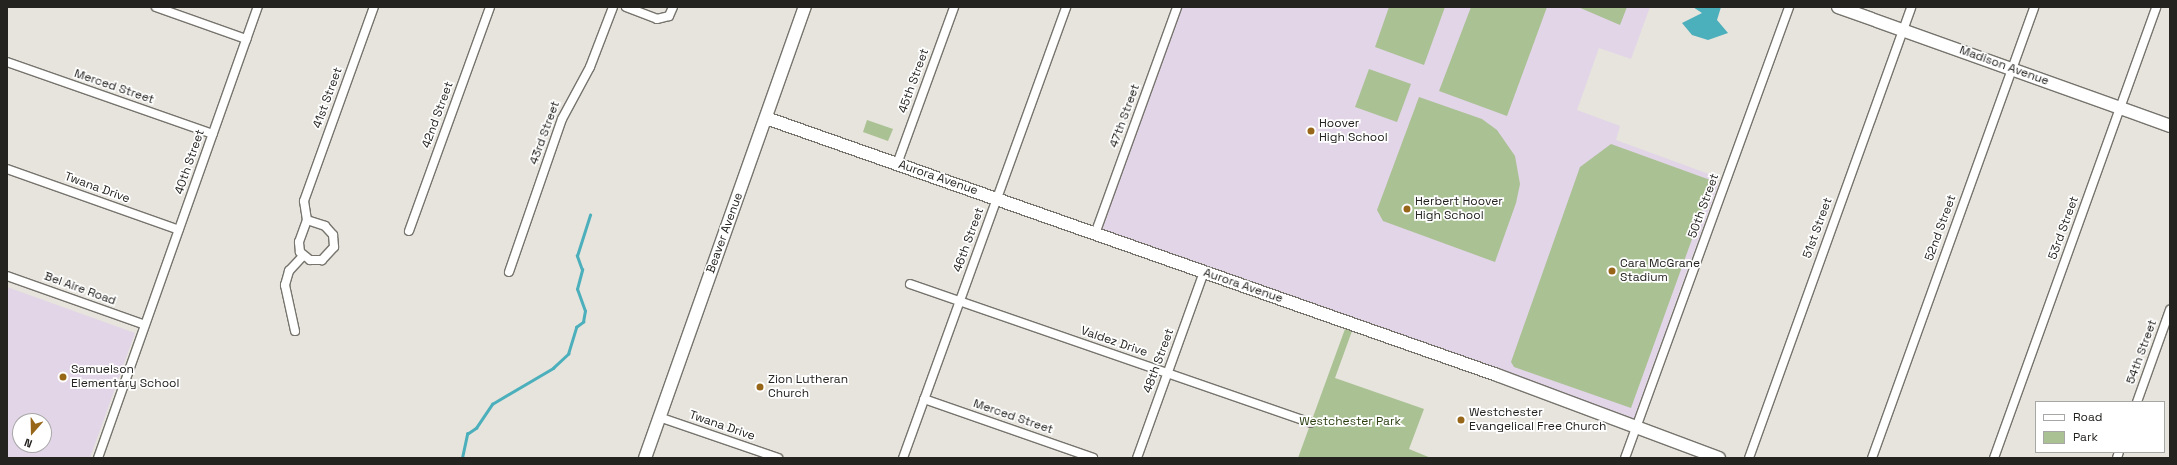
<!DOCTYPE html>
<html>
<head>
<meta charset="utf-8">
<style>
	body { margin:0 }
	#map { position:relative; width:2177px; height:465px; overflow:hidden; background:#e6e4dc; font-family:"Space Grotesk",sans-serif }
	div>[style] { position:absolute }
	.education>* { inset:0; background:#e2d5e8 }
	.green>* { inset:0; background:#aac193 }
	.water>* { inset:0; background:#4cafbc }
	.stream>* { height:2.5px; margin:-1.25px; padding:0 1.25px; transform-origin:1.25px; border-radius:1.25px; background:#4cafbc }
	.roads { filter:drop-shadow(1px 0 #76746d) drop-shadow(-1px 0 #76746d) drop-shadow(0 1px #76746d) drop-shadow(0 -1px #76746d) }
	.street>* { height:8px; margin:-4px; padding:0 4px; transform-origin:4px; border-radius:4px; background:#fff }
	.secondary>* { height:12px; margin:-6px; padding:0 6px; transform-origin:6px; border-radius:6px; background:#fff }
	.dots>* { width:11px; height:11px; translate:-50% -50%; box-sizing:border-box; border:2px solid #fff; border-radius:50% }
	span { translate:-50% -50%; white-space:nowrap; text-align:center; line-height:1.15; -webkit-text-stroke:3.5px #fff; paint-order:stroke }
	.street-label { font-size:12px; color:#242320 }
	.poi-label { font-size:12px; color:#242320 }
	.left { translate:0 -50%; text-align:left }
	.park-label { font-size:12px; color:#2c4012 }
	.frame { position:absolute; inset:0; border:8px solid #242320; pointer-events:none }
	.legend { position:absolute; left:2035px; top:401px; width:130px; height:52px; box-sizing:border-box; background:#fff; border:1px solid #a7a7a6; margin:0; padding:5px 7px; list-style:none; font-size:12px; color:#242320 }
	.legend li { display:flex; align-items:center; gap:8px; height:20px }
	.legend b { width:20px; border:1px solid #a7a7a6 }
	.north { position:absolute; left:12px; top:413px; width:40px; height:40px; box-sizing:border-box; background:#fff; border:1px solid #a7a7a6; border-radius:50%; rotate:200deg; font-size:11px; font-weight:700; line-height:16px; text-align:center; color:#242320 }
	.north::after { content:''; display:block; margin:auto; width:14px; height:18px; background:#976618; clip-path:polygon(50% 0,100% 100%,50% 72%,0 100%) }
</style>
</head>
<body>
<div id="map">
	<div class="education">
		<div style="clip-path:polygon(1177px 7px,1650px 7px,1631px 59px,1599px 48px,1577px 110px,1620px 126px,1616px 140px,1717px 177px,1718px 185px,1636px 412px,1641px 417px,1637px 428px,1095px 234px)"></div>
		<div style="clip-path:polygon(evenodd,7px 287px,135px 333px,90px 458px,7px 458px,7px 287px,20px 421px,44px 421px,44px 445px,20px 445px,20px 421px)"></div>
	</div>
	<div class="green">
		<div style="clip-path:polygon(1389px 7px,1445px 7px,1424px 65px,1375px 47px)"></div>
		<div style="clip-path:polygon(1471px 7px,1547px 7px,1507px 116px,1439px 91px)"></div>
		<div style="clip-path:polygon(1578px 7px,1627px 7px,1620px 25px)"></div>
		<div style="clip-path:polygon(1369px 69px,1411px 84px,1397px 122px,1355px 107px)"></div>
		<div style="clip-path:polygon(1419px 97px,1482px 119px,1497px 130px,1515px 156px,1520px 184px,1516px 203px,1495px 262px,1383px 221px,1377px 210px)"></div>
		<div style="clip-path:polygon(867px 120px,893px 129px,888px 141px,863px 132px)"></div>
		<div style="clip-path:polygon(1611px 144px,1713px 181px,1631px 408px,1514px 367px,1511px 362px,1580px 167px)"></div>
		<div style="clip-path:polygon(1345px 329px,1352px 331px,1335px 378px,1424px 409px,1409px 449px,1431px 458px,1298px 458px)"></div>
	</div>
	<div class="water">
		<div style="clip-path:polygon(1693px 7px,1721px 7px,1717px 20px,1728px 33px,1708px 40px,1692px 35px,1682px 23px,1702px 13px)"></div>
	</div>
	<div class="stream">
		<div style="left:462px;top:458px;width:25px;rotate:-78deg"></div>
		<div style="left:467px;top:434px;width:11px;rotate:-34deg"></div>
		<div style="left:476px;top:428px;width:29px;rotate:-56deg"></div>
		<div style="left:492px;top:404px;width:71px;rotate:-30.5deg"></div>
		<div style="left:553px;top:368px;width:21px;rotate:-43deg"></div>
		<div style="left:568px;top:354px;width:28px;rotate:-73deg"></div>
		<div style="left:576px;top:327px;width:9px;rotate:-36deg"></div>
		<div style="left:583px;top:322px;width:11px;rotate:-80deg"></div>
		<div style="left:585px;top:311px;width:23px;rotate:-110deg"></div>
		<div style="left:577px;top:289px;width:20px;rotate:-75deg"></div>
		<div style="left:582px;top:270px;width:15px;rotate:-110deg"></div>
		<div style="left:577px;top:256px;width:43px;rotate:-72.4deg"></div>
	</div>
	<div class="roads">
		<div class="street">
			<div style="left:156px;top:7px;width:96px;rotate:19.6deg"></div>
			<div style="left:626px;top:7px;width:33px;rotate:21deg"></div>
			<div style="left:657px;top:19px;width:12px;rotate:-14deg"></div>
			<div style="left:669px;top:16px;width:10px;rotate:-66deg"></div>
			<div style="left:7px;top:62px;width:218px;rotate:19.3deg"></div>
			<div style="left:897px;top:164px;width:167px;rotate:-70deg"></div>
			<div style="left:7px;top:169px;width:182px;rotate:19.5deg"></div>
			<div style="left:307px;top:220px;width:19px;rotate:18deg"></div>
			<div style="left:325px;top:226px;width:12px;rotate:48deg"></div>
			<div style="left:333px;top:235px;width:12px;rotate:85deg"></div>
			<div style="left:334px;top:247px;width:18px;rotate:133deg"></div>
			<div style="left:322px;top:260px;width:12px;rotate:180deg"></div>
			<div style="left:310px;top:260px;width:13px;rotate:-141deg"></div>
			<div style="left:300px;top:252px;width:10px;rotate:-96deg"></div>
			<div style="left:299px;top:242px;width:23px;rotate:-70deg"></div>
			<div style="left:307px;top:220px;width:19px;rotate:-99deg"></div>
			<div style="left:304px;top:201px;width:206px;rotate:-70.2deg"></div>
			<div style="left:409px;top:231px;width:238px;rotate:-70.1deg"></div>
			<div style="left:1095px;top:234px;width:241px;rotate:-70.1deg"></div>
			<div style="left:509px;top:272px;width:162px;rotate:-70.9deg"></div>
			<div style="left:562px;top:119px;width:59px;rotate:-61.7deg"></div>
			<div style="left:590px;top:67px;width:64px;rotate:-69deg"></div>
			<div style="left:7px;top:276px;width:146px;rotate:19.5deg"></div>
			<div style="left:910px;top:284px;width:424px;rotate:19.1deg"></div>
			<div style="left:295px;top:331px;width:47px;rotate:-102.3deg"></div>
			<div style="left:285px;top:285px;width:15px;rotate:-74deg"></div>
			<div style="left:289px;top:271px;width:21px;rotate:-47deg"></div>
			<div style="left:924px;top:399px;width:179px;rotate:19.2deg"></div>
			<div style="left:2137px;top:402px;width:98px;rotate:-70.3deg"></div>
			<div style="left:659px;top:417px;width:126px;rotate:19deg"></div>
			<div style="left:98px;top:458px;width:479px;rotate:-70.5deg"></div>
			<div style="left:903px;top:458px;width:480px;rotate:-70.1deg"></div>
			<div style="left:1137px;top:458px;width:198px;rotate:-70.2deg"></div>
			<div style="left:1625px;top:458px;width:480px;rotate:-70deg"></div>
			<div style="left:1749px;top:458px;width:479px;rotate:-70.2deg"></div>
			<div style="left:1872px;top:458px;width:479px;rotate:-70.2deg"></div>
			<div style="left:1994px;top:458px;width:479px;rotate:-70.2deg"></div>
			<div style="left:2117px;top:458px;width:6px;rotate:-72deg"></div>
		</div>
		<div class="secondary">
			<div style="left:1838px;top:7px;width:353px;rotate:19.7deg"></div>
			<div style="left:766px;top:118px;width:775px;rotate:19.37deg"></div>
			<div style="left:1497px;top:375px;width:237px;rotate:20.5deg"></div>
			<div style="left:645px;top:458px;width:479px;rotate:-70.5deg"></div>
		</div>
	</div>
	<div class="dots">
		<div style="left:1311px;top:131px;background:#976618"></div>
		<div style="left:1407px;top:209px;background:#976618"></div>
		<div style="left:1612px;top:271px;background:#976618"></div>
		<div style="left:63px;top:377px;background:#976618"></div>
		<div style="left:760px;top:387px;background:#976618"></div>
		<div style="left:1461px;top:420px;background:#976618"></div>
	</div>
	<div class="street-label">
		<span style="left:2004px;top:66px;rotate:20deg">Madison Avenue</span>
		<span style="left:914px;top:81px;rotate:-70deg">45th Street</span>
		<span style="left:114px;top:87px;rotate:19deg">Merced Street</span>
		<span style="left:328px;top:98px;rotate:-70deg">41st Street</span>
		<span style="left:438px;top:115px;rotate:-70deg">42nd Street</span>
		<span style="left:1125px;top:116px;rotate:-70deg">47th Street</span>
		<span style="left:545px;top:133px;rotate:-70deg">43rd Street</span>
		<span style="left:190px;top:162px;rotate:-71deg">40th Street</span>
		<span style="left:938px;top:178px;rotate:19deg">Aurora Avenue</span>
		<span style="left:97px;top:188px;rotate:20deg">Twana Drive</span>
		<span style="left:1704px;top:206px;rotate:-70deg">50th Street</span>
		<span style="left:1818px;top:228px;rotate:-70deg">51st Street</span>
		<span style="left:1941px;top:228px;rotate:-70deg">52nd Street</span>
		<span style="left:2064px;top:228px;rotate:-70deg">53rd Street</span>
		<span style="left:725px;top:233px;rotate:-70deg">Beaver Avenue</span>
		<span style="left:969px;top:240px;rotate:-70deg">46th Street</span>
		<span style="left:1243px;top:286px;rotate:19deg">Aurora Avenue</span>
		<span style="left:80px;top:289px;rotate:20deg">Bel Aire Road</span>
		<span style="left:1114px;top:342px;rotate:19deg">Valdez Drive</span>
		<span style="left:2142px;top:352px;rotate:-70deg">54th Street</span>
		<span style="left:1159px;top:361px;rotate:-70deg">48th Street</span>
		<span style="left:1013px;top:417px;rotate:19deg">Merced Street</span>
		<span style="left:722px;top:426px;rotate:19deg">Twana Drive</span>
	</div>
	<div class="poi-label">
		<span class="left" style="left:1319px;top:131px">Hoover<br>High School</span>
		<span class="left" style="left:1415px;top:209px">Herbert Hoover<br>High School</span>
		<span class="left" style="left:1620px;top:271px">Cara McGrane<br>Stadium</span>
		<span class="left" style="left:71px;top:377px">Samuelson<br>Elementary School</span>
		<span class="left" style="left:768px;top:387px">Zion Lutheran<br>Church</span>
		<span class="left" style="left:1469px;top:420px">Westchester<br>Evangelical Free Church</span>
	</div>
	<div class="park-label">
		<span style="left:1350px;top:422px">Westchester Park</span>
	</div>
	<div class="frame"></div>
	<ul class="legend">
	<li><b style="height:5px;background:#fff"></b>Road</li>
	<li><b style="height:11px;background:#aac193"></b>Park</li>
	</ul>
	<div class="north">N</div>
</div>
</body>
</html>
